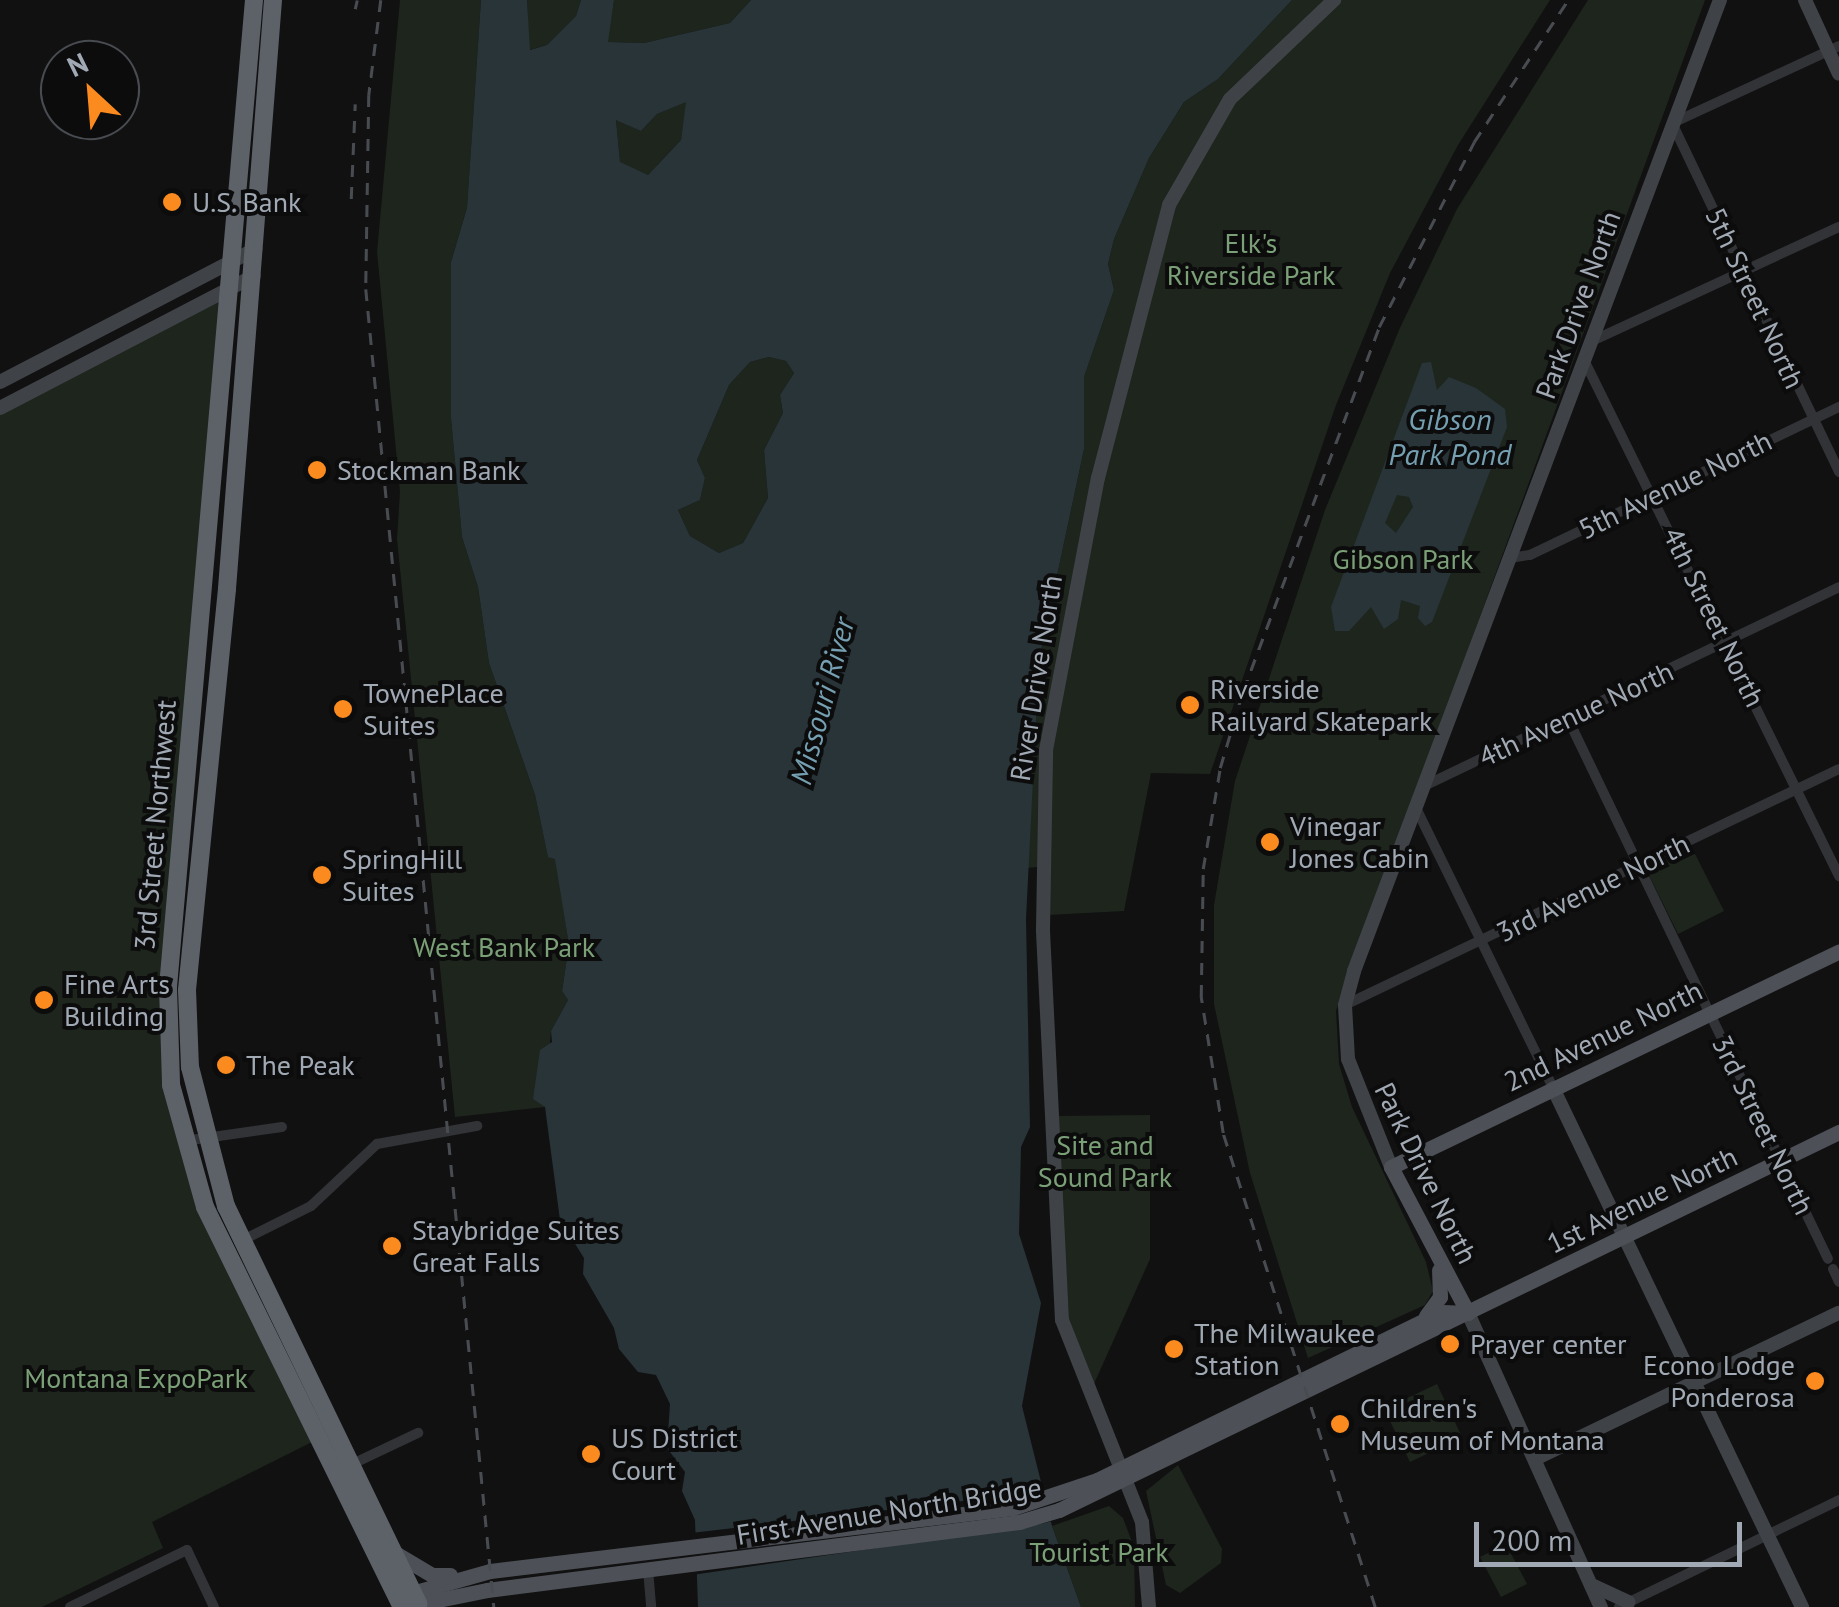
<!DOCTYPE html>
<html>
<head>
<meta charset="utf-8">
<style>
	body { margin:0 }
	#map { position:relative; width:1839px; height:1607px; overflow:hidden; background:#111112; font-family:"PT Sans",sans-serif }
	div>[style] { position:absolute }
	.green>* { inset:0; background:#1d251d }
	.water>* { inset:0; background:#293438 }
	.pier>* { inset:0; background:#111112 }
	.street>* { height:10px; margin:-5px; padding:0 5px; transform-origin:5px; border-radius:5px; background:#313337 }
	.secondary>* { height:14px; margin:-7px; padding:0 7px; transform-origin:7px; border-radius:7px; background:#3f4347 }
	.primary>* { height:15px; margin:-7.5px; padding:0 7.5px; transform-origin:7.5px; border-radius:7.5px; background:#4d5157 }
	.highway>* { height:18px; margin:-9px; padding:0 9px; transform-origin:9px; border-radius:9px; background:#5d6269 }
	.rail>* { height:2.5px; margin-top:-1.25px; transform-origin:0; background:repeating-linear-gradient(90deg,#484c51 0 12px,transparent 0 22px) }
	.dots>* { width:28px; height:28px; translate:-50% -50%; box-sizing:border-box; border:5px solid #0c0c0d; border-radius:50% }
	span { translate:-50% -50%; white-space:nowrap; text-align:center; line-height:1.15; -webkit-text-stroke:8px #0c0c0d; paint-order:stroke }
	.poi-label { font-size:28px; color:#a1aab4 }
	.left { translate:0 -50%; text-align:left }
	.right { translate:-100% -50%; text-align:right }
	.park-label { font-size:28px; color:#7ba077 }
	.street-label { font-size:28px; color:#a1aab4 }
	.water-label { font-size:30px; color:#75a0b2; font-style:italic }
	.north { position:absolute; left:40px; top:40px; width:100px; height:100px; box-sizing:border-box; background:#0c0c0d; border:2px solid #484b50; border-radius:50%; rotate:334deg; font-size:28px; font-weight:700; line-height:40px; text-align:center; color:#a1aab4 }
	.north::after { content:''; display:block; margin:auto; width:35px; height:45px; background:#fb8b1f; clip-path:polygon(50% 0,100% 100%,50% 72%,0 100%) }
	.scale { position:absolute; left:1474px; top:1522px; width:268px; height:45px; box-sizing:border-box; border:5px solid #a1aab4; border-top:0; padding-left:12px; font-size:30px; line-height:35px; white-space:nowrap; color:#a1aab4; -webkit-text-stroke:8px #0c0c0d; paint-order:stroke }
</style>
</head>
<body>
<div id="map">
	<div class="green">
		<div style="clip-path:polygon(400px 0,481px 0,467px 208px,451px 262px,451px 418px,462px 537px,478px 587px,489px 663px,535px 795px,548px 856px,556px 859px,569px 945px,562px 991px,568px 1000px,551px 1031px,545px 1107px,455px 1117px,397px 539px,400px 492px,377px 252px)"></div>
		<div style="clip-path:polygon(527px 0,581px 0,576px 16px,547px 45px,529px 50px)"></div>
		<div style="clip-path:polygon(614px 0,751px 0,730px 23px,644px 43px,607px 42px)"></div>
		<div style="clip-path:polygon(1292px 0,1550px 0,1458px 145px,1390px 273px,1336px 405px,1210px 774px,1151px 773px,1124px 911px,1048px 915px,1047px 866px,1027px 868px,1030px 743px,1039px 660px,1084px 449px,1084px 377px,1114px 290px,1108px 264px,1114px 239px,1149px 158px,1184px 102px,1218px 79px)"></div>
		<div style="clip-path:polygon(1588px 0,1705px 0,1336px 1011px,1339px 1064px,1352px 1107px,1426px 1262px,1433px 1291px,1425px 1305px,1308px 1358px,1250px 1173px,1214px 1004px,1214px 905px,1235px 781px,1325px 510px,1399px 330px,1457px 209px)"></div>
		<div style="clip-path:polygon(687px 101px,681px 140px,648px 175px,620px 163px,616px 119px,641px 131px,657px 114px)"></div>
		<div style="clip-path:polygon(227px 291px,168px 987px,183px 1141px,318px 1439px,152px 1522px,163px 1548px,42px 1607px,0 1607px,0 408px)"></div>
		<div style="clip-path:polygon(769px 357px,786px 361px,794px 373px,780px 395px,783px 413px,764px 450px,768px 498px,743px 543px,719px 553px,690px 536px,678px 510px,700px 500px,705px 478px,697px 460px,729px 385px,750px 362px)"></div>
		<div style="clip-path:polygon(1691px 846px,1724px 911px,1678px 934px,1646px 869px)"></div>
		<div style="clip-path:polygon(1150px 1115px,1150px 1259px,1093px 1386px,1069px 1319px,1057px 1116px)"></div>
		<div style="clip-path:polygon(1437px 1384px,1462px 1437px,1410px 1462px,1384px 1409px)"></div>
		<div style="clip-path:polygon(1178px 1465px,1222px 1549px,1221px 1563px,1180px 1593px,1166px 1585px,1146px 1491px)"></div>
		<div style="clip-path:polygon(1109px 1506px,1123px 1518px,1134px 1547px,1135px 1607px,1081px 1607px,1052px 1526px)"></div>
		<div style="clip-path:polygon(1506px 1544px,1527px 1584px,1501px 1597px,1480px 1557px)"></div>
	</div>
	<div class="water">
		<div style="clip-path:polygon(evenodd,481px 0,527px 0,530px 50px,547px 45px,576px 16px,581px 0,614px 0,608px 42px,644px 43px,730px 23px,751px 0,1292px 0,1218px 79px,1184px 102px,1149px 158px,1114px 239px,1108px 264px,1114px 290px,1084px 377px,1084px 449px,1039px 660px,1026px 919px,1030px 1127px,1021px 1147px,1019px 1234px,1041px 1303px,1022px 1406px,1052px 1526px,1081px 1607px,698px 1607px,695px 1520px,682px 1491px,685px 1472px,667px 1448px,670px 1404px,656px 1375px,638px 1372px,619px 1349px,614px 1328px,583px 1274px,584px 1258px,560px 1220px,545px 1107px,533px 1099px,540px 1050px,552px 1042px,551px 1031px,568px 1000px,562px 991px,569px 945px,555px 859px,548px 857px,535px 795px,489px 663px,478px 587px,462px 537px,451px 418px,451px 262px,467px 208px,481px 0,686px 102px,681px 140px,648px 175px,620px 162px,616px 120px,641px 131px,657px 114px,686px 102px,481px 0,769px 357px,786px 361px,794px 373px,780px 395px,783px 413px,764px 450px,768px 498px,743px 543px,719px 553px,690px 536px,678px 510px,700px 500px,705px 478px,697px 460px,729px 385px,750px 362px,769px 357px)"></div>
		<div style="clip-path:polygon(evenodd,1431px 362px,1437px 390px,1449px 377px,1476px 388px,1505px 409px,1507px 427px,1432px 622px,1425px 626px,1418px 618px,1420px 606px,1401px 600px,1398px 619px,1384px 629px,1371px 607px,1349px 631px,1335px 631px,1331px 607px,1422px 363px,1431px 362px,1397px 495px,1409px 497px,1413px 507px,1396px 533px,1385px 523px,1397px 495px)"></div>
	</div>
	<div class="pier">
		<div style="clip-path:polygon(1050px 1482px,1056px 1520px,1041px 1524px,692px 1575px,691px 1533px,997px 1497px)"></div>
	</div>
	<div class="street">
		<div style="left:1839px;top:46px;width:184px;rotate:155.2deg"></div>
		<div style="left:1672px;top:123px;width:387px;rotate:64.4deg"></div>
		<div style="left:1592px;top:341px;width:272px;rotate:-24.8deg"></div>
		<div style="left:1584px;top:360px;width:576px;rotate:63.7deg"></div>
		<div style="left:1510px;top:558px;width:20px;rotate:-9deg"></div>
		<div style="left:1530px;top:555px;width:343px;rotate:-25.6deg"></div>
		<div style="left:1568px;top:719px;width:599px;rotate:64.29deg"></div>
		<div style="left:1422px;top:787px;width:462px;rotate:-25.6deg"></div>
		<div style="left:1415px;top:806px;width:314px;rotate:63.9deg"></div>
		<div style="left:1345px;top:1005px;width:547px;rotate:-25.54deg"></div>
		<div style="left:184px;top:1141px;width:99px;rotate:-8.1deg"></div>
		<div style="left:239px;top:1242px;width:80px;rotate:-26.6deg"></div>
		<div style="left:311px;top:1206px;width:91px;rotate:-43.2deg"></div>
		<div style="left:377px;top:1144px;width:102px;rotate:-10.2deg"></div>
		<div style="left:1833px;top:1269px;width:14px;rotate:65deg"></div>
		<div style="left:346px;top:1467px;width:80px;rotate:-25.3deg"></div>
		<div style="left:648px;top:1570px;width:37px;rotate:85deg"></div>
		<div style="left:70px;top:1607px;width:130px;rotate:-26deg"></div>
		<div style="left:187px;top:1550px;width:63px;rotate:64.7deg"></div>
		<div style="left:1619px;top:1607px;width:245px;rotate:-25.9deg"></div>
	</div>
	<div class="secondary">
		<div style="left:1805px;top:0;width:81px;rotate:65.3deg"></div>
		<div style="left:0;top:382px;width:288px;rotate:-27.5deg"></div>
		<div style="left:0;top:408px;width:286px;rotate:-27.5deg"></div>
		<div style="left:1553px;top:1088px;width:576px;rotate:64.37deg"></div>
		<div style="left:1391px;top:1167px;width:116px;rotate:-111.7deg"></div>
		<div style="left:1348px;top:1059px;width:54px;rotate:-93.2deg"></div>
		<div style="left:1345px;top:1005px;width:35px;rotate:-75deg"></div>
		<div style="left:1354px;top:971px;width:1038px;rotate:-69.35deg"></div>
		<div style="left:1468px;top:1313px;width:323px;rotate:65.7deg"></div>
		<div style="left:1535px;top:1459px;width:337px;rotate:-25.7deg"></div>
		<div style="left:1594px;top:1586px;width:38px;rotate:25deg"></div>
		<div style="left:1149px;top:1607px;width:85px;rotate:-94.7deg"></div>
		<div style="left:1142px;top:1522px;width:217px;rotate:-111.6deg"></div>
		<div style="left:1062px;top:1320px;width:391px;rotate:-92.8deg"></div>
		<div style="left:1043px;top:929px;width:179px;rotate:-89deg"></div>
		<div style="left:1046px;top:750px;width:277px;rotate:-79.2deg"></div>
		<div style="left:1098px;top:478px;width:282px;rotate:-75.4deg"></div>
		<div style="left:1169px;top:205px;width:122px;rotate:-60.1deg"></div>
		<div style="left:1230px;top:99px;width:144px;rotate:-43.6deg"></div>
	</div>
	<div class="primary">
		<div style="left:1468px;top:1313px;width:165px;rotate:-117.8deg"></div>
		<div style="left:1391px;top:1167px;width:497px;rotate:-25.7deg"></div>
		<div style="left:1426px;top:1316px;width:24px;rotate:-54deg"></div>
		<div style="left:1440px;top:1297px;width:27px;rotate:-92deg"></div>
		<div style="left:395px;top:1553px;width:43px;rotate:30.7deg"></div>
		<div style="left:432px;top:1575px;width:18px"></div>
		<div style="left:412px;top:1593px;width:81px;rotate:-15.8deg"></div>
		<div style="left:490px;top:1571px;width:527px;rotate:-6.87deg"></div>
		<div style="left:1013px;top:1508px;width:89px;rotate:-18.4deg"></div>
		<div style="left:1097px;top:1480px;width:383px;rotate:-26deg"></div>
		<div style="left:1441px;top:1312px;width:23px;rotate:2deg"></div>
		<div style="left:418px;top:1604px;width:70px;rotate:-11.5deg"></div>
		<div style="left:487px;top:1590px;width:536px;rotate:-7.28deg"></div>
		<div style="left:1019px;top:1522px;width:42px;rotate:-16.7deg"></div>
		<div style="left:1059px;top:1510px;width:867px;rotate:-25.86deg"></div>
	</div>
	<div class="highway">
		<div style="left:254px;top:0;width:991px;rotate:94.98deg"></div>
		<div style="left:168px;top:987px;width:98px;rotate:88.2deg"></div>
		<div style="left:171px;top:1085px;width:127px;rotate:74.4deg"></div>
		<div style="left:205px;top:1207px;width:446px;rotate:63.8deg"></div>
		<div style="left:273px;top:0;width:591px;rotate:94.47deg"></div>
		<div style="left:227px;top:589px;width:403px;rotate:95.7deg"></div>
		<div style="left:187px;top:990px;width:77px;rotate:87.8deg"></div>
		<div style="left:190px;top:1067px;width:144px;rotate:75.5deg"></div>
		<div style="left:226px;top:1206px;width:442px;rotate:64.2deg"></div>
		<div style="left:418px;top:1604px;width:8px;rotate:157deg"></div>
	</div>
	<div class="rail">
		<div style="left:381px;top:0;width:96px;rotate:97.2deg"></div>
		<div style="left:369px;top:95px;width:194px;rotate:90.9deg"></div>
		<div style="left:366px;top:289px;width:1324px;rotate:84.45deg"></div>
		<div style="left:355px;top:9px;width:9px;rotate:-77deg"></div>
		<div style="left:351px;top:199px;width:95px;rotate:-87.6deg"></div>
		<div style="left:1375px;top:1607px;width:498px;rotate:-107.8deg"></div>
		<div style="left:1223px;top:1133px;width:138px;rotate:-99.2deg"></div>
		<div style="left:1201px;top:997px;width:128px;rotate:-89.1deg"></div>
		<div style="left:1203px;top:869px;width:102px;rotate:-80.4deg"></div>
		<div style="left:1220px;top:768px;width:80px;rotate:-73.4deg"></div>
		<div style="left:1243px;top:691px;width:389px;rotate:-69.5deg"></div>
		<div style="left:1379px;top:327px;width:208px;rotate:-62.8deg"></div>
		<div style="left:1474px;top:142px;width:170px;rotate:-56.5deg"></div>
	</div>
	<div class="dots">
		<div style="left:172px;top:202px;background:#fb8b1f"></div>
		<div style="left:317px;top:470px;background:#fb8b1f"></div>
		<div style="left:1190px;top:705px;background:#fb8b1f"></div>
		<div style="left:343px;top:709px;background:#fb8b1f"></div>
		<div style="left:1270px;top:842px;background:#fb8b1f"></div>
		<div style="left:322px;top:875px;background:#fb8b1f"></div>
		<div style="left:44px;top:1000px;background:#fb8b1f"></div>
		<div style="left:226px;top:1065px;background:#fb8b1f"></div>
		<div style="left:392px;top:1246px;background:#fb8b1f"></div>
		<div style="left:1450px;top:1344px;background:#fb8b1f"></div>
		<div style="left:1174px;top:1349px;background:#fb8b1f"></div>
		<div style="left:1815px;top:1381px;background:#fb8b1f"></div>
		<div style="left:1340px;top:1424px;background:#fb8b1f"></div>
		<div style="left:591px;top:1454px;background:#fb8b1f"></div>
	</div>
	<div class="poi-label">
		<span class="left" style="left:192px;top:202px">U.S. Bank</span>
		<span class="left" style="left:337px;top:470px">Stockman Bank</span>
		<span class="left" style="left:1210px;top:705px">Riverside<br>Railyard Skatepark</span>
		<span class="left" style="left:363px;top:709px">TownePlace<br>Suites</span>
		<span class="left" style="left:1290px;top:842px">Vinegar<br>Jones Cabin</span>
		<span class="left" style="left:342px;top:875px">SpringHill<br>Suites</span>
		<span class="left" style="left:64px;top:1000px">Fine Arts<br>Building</span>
		<span class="left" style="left:246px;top:1065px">The Peak</span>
		<span class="left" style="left:412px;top:1246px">Staybridge Suites<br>Great Falls</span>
		<span class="left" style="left:1194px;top:1349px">The Milwaukee<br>Station</span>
		<span class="left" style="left:1470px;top:1344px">Prayer center</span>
		<span class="right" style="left:1795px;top:1381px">Econo Lodge<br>Ponderosa</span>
		<span class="left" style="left:1360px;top:1424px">Children's<br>Museum of Montana</span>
		<span class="left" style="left:611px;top:1454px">US District<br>Court</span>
	</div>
	<div class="park-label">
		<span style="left:1251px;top:259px">Elk's<br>Riverside Park</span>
		<span style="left:1403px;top:559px">Gibson Park</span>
		<span style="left:504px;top:947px">West Bank Park</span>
		<span style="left:1105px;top:1161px">Site and<br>Sound Park</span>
		<span style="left:136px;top:1378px">Montana ExpoPark</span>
		<span style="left:1099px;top:1552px">Tourist Park</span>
	</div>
	<div class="street-label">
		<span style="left:1755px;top:298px;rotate:65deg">5th Street North</span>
		<span style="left:1578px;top:305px;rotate:-70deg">Park Drive North</span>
		<span style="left:1675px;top:485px;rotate:-26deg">5th Avenue North</span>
		<span style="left:1714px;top:617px;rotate:64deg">4th Street North</span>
		<span style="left:1036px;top:678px;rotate:-81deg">River Drive North</span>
		<span style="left:1576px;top:714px;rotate:-25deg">4th Avenue North</span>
		<span style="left:155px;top:825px;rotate:-85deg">3rd Street Northwest</span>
		<span style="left:1593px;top:888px;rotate:-26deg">3rd Avenue North</span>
		<span style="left:1603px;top:1036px;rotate:-26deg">2nd Avenue North</span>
		<span style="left:1763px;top:1125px;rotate:64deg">3rd Street North</span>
		<span style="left:1426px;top:1173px;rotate:64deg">Park Drive North</span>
		<span style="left:1642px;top:1200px;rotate:-26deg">1st Avenue North</span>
		<span style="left:889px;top:1511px;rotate:-9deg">First Avenue North Bridge</span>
	</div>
	<div class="water-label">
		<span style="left:1450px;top:436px">Gibson<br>Park Pond</span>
		<span style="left:822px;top:701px;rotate:-75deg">Missouri River</span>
	</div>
	<div class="north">N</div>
	<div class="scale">200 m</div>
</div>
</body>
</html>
